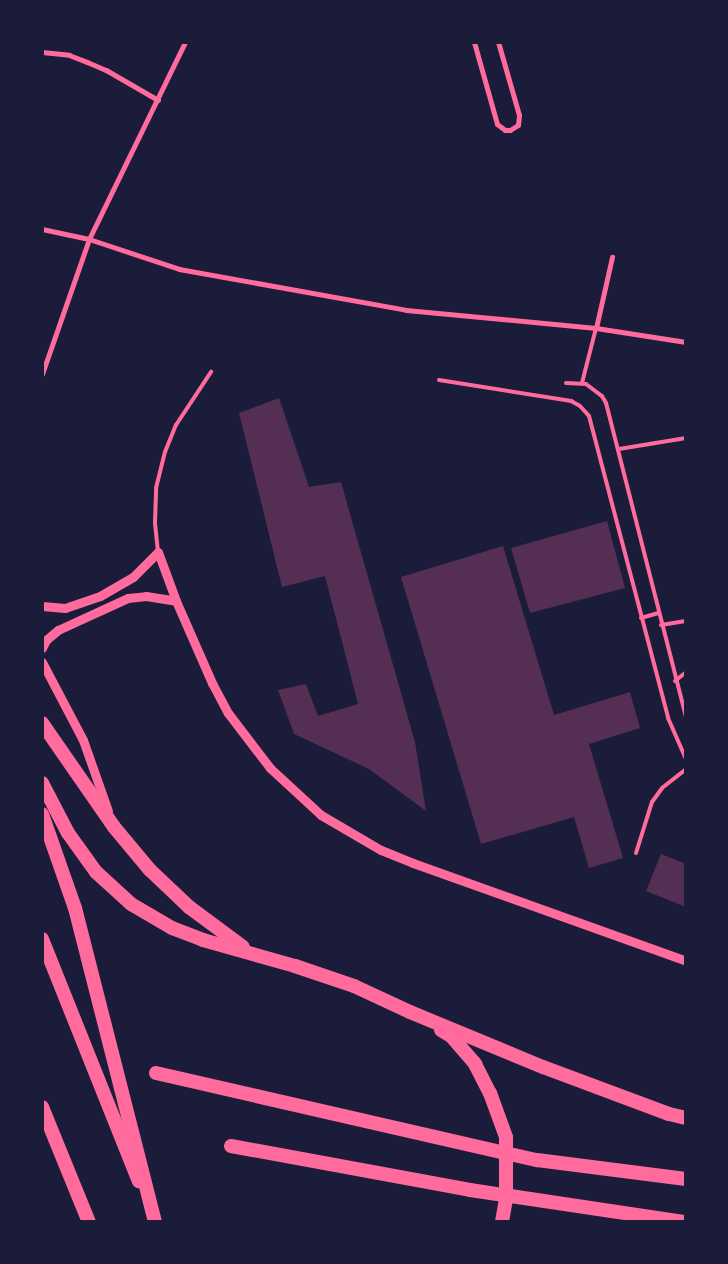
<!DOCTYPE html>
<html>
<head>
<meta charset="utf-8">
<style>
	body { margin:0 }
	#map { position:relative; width:728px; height:1264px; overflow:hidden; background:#1b1b3a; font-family:"Alegreya Sans",sans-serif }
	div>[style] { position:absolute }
	.building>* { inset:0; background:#542f53 }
	.service>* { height:4px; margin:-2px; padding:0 2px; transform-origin:2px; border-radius:2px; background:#ff6b9d }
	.minor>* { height:5px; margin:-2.5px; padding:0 2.5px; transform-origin:2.5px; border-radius:2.5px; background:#ff6b9d }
	.tertiary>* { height:9px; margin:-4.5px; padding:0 4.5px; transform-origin:4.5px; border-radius:4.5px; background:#ff6b9d }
	.motorway>* { height:14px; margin:-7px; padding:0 7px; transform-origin:7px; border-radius:7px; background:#ff6b9d }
	span { translate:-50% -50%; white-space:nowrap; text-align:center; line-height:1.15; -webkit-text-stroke:4px #1b1b3a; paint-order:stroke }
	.frame { position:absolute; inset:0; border:44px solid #1b1b3a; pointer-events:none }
</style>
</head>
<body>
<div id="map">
	<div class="building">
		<div style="clip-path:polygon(279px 398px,309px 487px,341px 482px,415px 742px,426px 811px,369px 769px,294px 734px,278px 690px,306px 684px,318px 716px,358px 704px,325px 576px,282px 587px,239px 413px)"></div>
		<div style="clip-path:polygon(607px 521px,625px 588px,530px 613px,511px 548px)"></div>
		<div style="clip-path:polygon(503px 546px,554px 715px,630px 692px,640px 728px,589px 744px,623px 858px,589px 868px,574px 817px,481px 844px,401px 577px)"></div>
		<div style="clip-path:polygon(661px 854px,686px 864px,686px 907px,646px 891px)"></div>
	</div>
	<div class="service">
		<div style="left:439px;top:380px;width:134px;rotate:9deg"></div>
		<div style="left:571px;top:401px;width:10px;rotate:29deg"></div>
		<div style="left:580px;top:406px;width:13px;rotate:48deg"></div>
		<div style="left:589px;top:416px;width:312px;rotate:75.3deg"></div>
		<div style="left:668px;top:718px;width:45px;rotate:66.3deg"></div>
		<div style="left:566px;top:383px;width:20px;rotate:3deg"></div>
		<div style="left:586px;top:384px;width:20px;rotate:37deg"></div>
		<div style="left:602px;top:396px;width:8px;rotate:60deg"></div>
		<div style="left:606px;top:403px;width:325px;rotate:75.7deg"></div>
		<div style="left:582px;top:383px;width:57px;rotate:-75.7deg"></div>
		<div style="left:619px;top:449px;width:68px;rotate:-9.3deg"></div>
		<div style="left:158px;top:552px;width:30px;rotate:-96deg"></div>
		<div style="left:155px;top:522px;width:34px;rotate:-88deg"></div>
		<div style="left:156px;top:488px;width:37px;rotate:-76deg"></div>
		<div style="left:165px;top:452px;width:29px;rotate:-68deg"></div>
		<div style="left:176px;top:425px;width:64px;rotate:-56.6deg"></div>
		<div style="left:641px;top:618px;width:18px;rotate:-16deg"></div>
		<div style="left:661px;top:625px;width:25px;rotate:-9deg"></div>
		<div style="left:675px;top:681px;width:14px;rotate:-39deg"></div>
		<div style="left:636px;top:853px;width:53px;rotate:-72.6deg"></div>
		<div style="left:652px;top:802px;width:17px;rotate:-54deg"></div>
		<div style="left:662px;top:788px;width:31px;rotate:-38deg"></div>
	</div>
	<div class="minor">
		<div style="left:474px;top:42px;width:85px;rotate:74.3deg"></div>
		<div style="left:497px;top:124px;width:10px;rotate:37deg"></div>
		<div style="left:505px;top:130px;width:5px"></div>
		<div style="left:510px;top:130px;width:9px;rotate:-32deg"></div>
		<div style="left:518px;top:125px;width:10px;rotate:-84deg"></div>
		<div style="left:519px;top:115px;width:76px;rotate:-106deg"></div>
		<div style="left:42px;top:52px;width:27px;rotate:6deg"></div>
		<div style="left:69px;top:55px;width:19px;rotate:21deg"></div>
		<div style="left:87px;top:62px;width:21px;rotate:23deg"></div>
		<div style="left:106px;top:70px;width:60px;rotate:30deg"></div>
		<div style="left:42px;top:229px;width:48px;rotate:12deg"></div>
		<div style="left:89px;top:239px;width:95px;rotate:18.4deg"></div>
		<div style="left:179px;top:269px;width:231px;rotate:10.2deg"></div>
		<div style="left:406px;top:310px;width:191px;rotate:5.4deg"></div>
		<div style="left:596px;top:328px;width:91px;rotate:8.8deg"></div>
		<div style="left:596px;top:328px;width:73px;rotate:-77.3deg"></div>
		<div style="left:42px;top:374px;width:143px;rotate:-70.8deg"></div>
		<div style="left:89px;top:239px;width:219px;rotate:-64deg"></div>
	</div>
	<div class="tertiary">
		<div style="left:42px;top:606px;width:23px;rotate:5deg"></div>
		<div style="left:65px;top:608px;width:37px;rotate:-19deg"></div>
		<div style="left:100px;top:596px;width:38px;rotate:-30deg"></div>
		<div style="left:133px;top:577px;width:35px;rotate:-45deg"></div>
		<div style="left:158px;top:552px;width:52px;rotate:69.8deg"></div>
		<div style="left:176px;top:601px;width:90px;rotate:66.3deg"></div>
		<div style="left:212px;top:683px;width:34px;rotate:62deg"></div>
		<div style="left:228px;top:713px;width:69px;rotate:52.6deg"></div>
		<div style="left:270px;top:768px;width:69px;rotate:42.7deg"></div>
		<div style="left:321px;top:815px;width:69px;rotate:30.3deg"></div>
		<div style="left:381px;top:850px;width:35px;rotate:22deg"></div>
		<div style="left:413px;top:863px;width:290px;rotate:19.7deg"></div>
		<div style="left:42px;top:648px;width:9px;rotate:-63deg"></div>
		<div style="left:46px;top:640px;width:16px;rotate:-40deg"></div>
		<div style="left:58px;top:630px;width:77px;rotate:-24.6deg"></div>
		<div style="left:128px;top:598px;width:18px;rotate:-6deg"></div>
		<div style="left:146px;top:596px;width:30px;rotate:9deg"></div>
		<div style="left:42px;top:662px;width:88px;rotate:62.3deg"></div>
		<div style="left:83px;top:740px;width:75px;rotate:70.6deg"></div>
	</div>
	<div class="motorway">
		<div style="left:42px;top:723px;width:126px;rotate:55.3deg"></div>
		<div style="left:114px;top:827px;width:56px;rotate:50.1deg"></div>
		<div style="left:150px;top:870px;width:54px;rotate:43.5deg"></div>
		<div style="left:189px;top:907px;width:67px;rotate:36.5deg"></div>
		<div style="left:42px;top:783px;width:56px;rotate:62.5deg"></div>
		<div style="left:68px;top:833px;width:48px;rotate:54.3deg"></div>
		<div style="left:96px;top:872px;width:47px;rotate:42.4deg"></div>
		<div style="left:131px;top:904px;width:48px;rotate:30.3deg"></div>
		<div style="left:172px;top:928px;width:33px;rotate:21deg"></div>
		<div style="left:203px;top:940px;width:96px;rotate:15.8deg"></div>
		<div style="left:295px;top:966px;width:62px;rotate:18.7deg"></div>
		<div style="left:354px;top:986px;width:62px;rotate:24.9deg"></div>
		<div style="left:410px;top:1012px;width:144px;rotate:22.5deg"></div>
		<div style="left:543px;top:1067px;width:134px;rotate:20.5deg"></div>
		<div style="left:669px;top:1114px;width:17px;rotate:13deg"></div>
		<div style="left:42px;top:814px;width:100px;rotate:70.7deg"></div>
		<div style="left:75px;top:908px;width:324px;rotate:75.7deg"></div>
		<div style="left:42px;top:939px;width:261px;rotate:68.2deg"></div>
		<div style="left:441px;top:1030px;width:12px;rotate:31deg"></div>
		<div style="left:451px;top:1036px;width:37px;rotate:49deg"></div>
		<div style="left:475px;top:1064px;width:33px;rotate:63deg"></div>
		<div style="left:490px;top:1093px;width:47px;rotate:70deg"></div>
		<div style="left:506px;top:1137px;width:62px;rotate:90deg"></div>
		<div style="left:506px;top:1199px;width:23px;rotate:100deg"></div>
		<div style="left:156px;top:1073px;width:391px;rotate:12.9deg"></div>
		<div style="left:537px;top:1160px;width:150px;rotate:7.3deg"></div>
		<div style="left:42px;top:1107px;width:124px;rotate:67.8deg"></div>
		<div style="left:231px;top:1146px;width:243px;rotate:10.4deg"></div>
		<div style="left:470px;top:1190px;width:216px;rotate:8.5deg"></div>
	</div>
	<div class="frame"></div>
</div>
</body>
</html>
